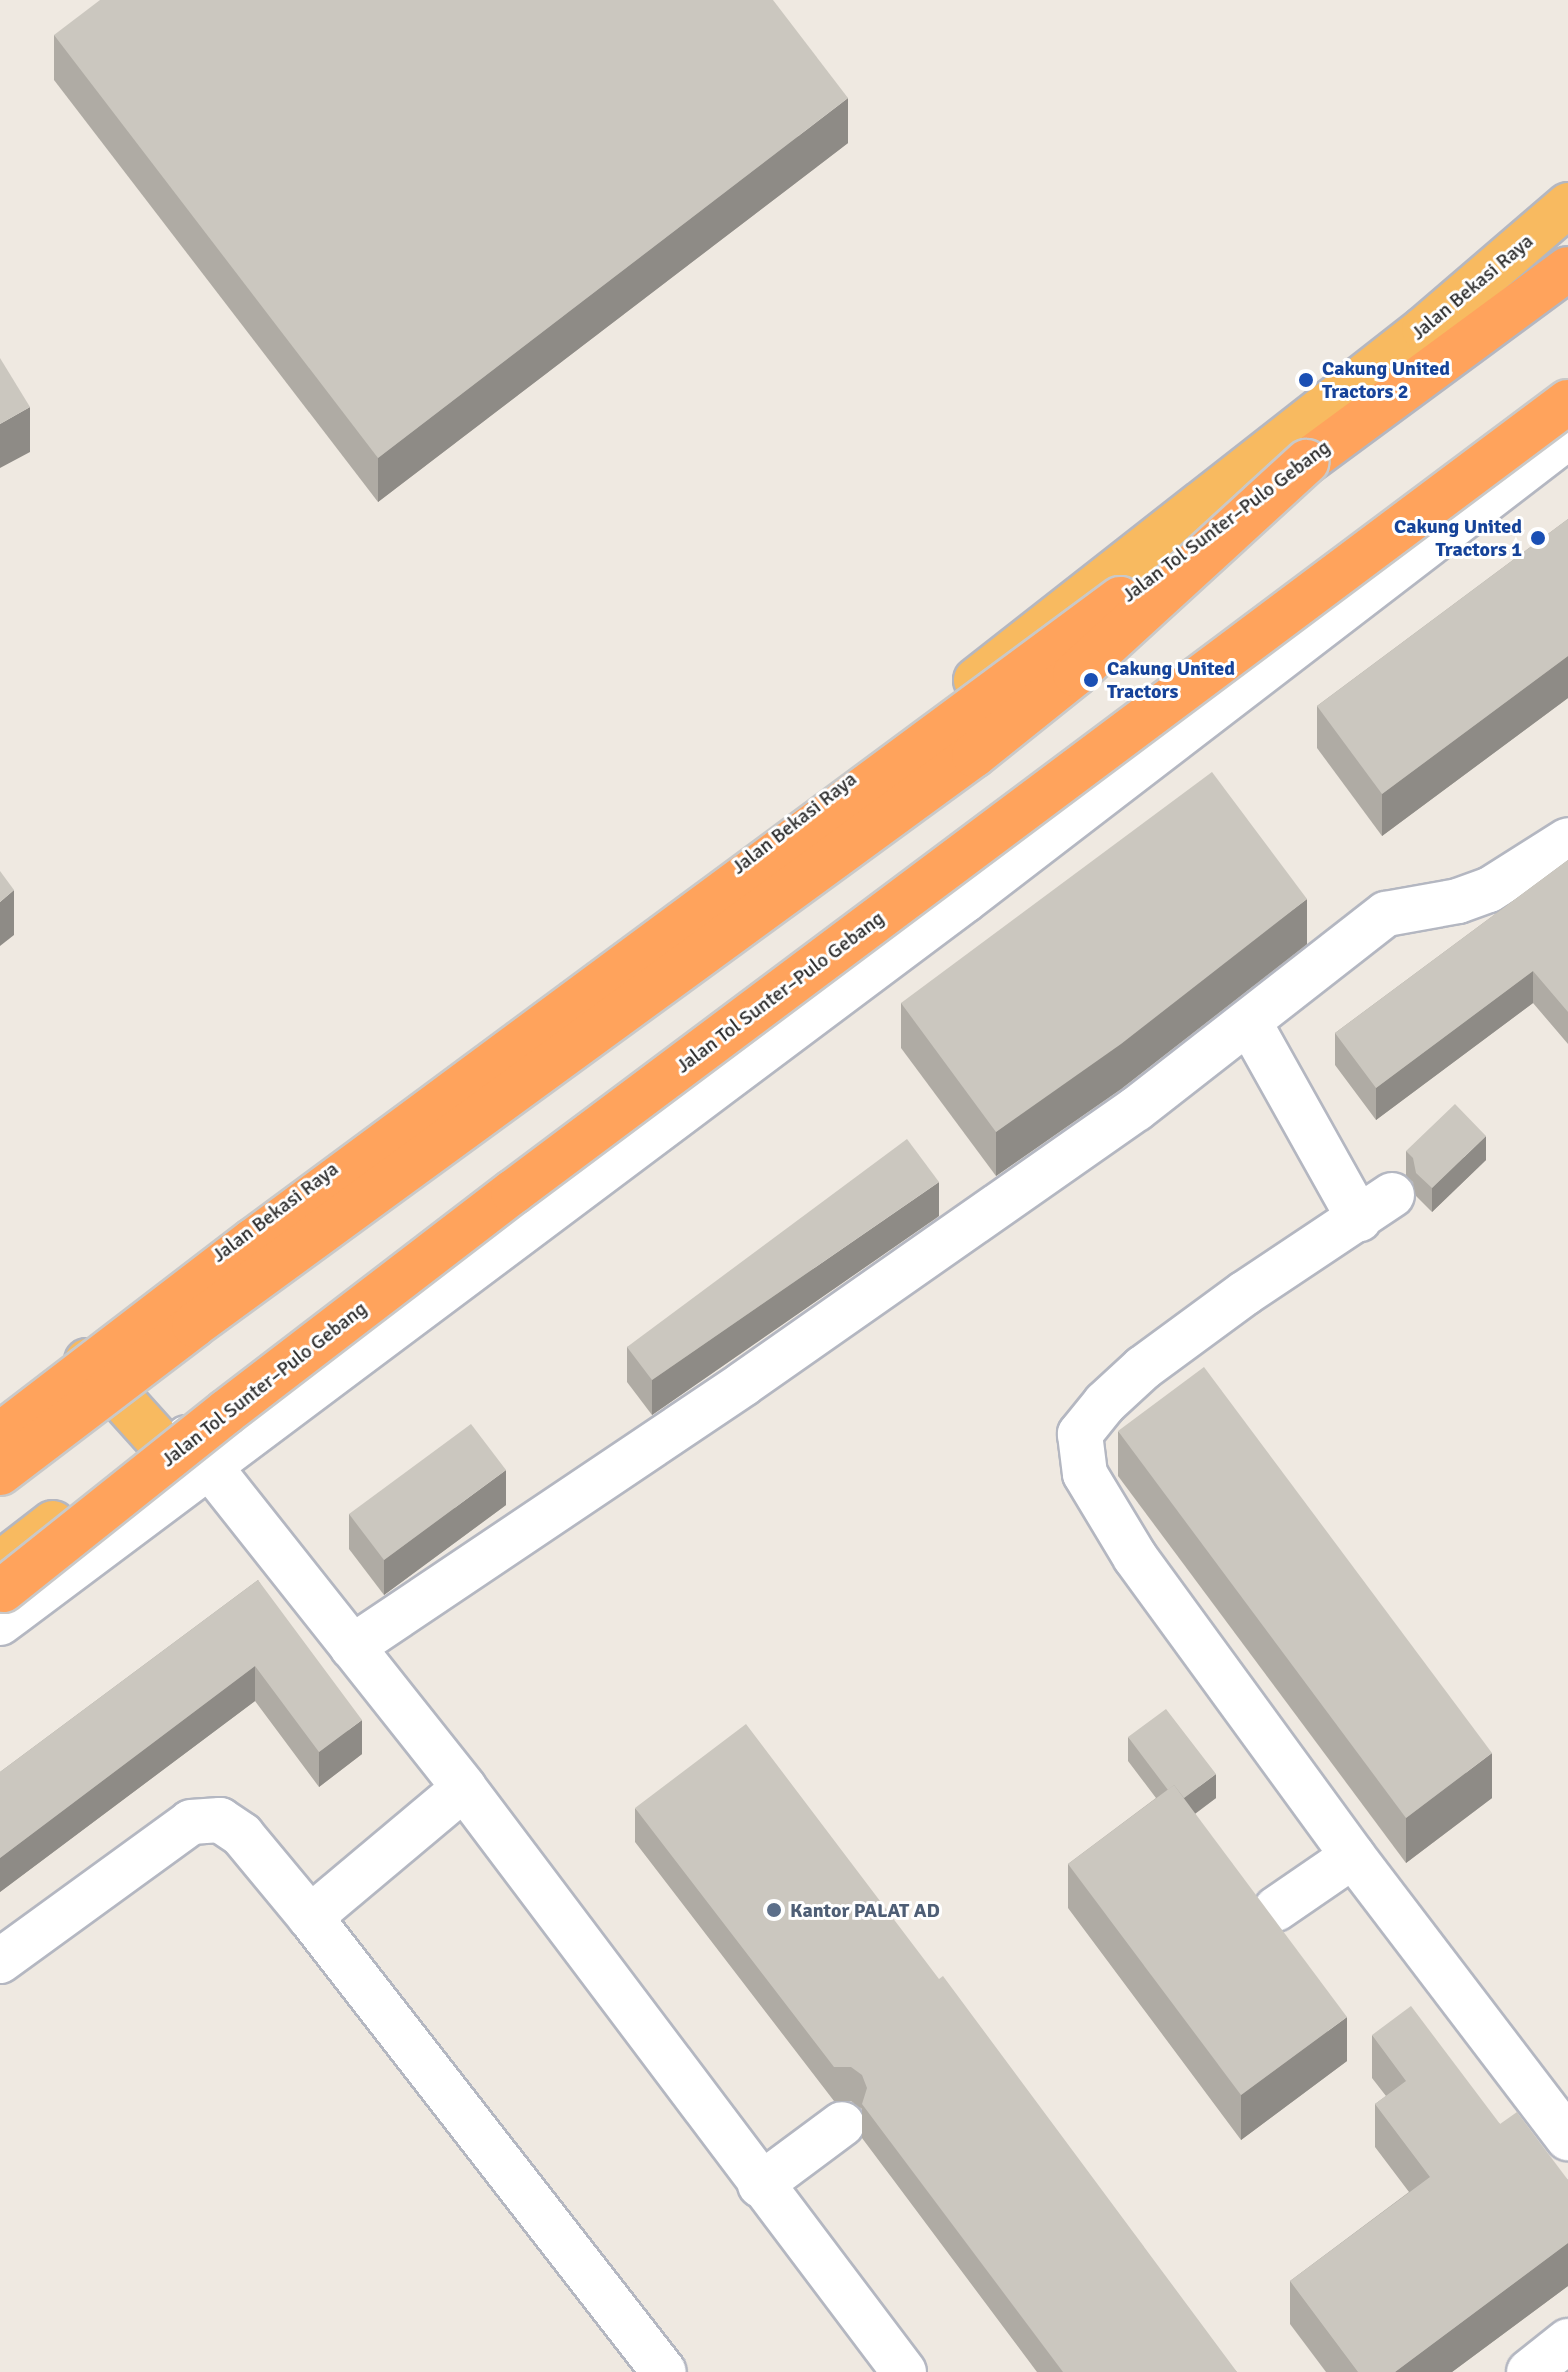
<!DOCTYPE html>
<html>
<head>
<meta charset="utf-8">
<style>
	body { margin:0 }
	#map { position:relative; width:1568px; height:2372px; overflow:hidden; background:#efe9e1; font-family:Signika,sans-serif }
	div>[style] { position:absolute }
	.roads { filter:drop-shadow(2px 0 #b4b7c1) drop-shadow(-2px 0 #b4b7c1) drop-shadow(0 2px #b4b7c1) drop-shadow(0 -2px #b4b7c1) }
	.minor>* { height:44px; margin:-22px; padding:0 22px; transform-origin:22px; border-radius:22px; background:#fff }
	.tertiary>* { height:44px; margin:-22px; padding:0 22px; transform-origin:22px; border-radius:22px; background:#fff }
	.trunk>* { height:44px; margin:-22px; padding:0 22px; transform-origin:22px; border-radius:22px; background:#f8ba60 }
	.motorway>* { height:44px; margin:-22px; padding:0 22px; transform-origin:22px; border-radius:22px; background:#ffa35c }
	.bridges { filter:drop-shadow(2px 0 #c9c9c9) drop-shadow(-2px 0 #c9c9c9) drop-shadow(0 2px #c9c9c9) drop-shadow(0 -2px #c9c9c9) }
	.motorway-bridge>* { height:44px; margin:-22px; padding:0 22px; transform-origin:22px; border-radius:22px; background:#ffa35c }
	.wall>* { inset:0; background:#afaba4 }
	.shaded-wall>* { inset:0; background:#8e8b86 }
	.building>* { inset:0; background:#cbc7bf }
	.dots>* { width:22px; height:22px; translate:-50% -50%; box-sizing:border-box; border:4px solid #fff; border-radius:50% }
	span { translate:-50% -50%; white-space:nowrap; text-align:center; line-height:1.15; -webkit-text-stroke:6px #fff; paint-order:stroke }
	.street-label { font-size:20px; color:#2e2e2e }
	.transit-label { font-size:20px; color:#164399; font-weight:700 }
	.left { translate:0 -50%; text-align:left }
	.right { translate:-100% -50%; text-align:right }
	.service-label { font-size:20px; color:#4e5e75; font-weight:700 }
</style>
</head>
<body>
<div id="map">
	<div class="roads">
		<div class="minor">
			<div style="left:1249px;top:1022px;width:226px;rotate:60.8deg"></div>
			<div style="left:1392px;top:1195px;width:177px;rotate:146.3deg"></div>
			<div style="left:1245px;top:1293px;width:127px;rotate:143.7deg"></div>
			<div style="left:1143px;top:1368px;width:52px;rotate:137.4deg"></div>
			<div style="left:1105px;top:1403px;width:40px;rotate:129deg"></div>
			<div style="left:1080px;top:1434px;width:40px;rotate:82.9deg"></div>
			<div style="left:1085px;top:1474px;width:97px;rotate:58.9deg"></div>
			<div style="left:1135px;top:1557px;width:370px;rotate:53.9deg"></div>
			<div style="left:1353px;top:1856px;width:355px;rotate:52.7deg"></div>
			<div style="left:187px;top:1438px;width:446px;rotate:51.6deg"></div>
			<div style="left:464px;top:1788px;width:731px;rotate:53deg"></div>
			<div style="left:352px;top:1647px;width:471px;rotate:-33.9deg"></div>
			<div style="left:743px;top:1384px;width:480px;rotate:-35deg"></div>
			<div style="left:1136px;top:1109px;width:317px;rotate:-38deg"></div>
			<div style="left:1386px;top:914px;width:73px;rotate:-10.2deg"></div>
			<div style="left:1458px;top:901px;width:33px;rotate:-20deg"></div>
			<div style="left:1489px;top:890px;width:93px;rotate:-32.3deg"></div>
			<div style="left:464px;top:1788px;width:201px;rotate:140deg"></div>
			<div style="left:310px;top:1917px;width:576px;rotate:52.12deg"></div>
			<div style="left:1276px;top:1909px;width:93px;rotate:-34.5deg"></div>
			<div style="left:0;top:1961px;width:236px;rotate:-36deg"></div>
			<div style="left:191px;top:1822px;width:29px;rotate:-4deg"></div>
			<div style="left:220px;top:1820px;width:27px;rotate:34deg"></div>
			<div style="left:242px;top:1835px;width:107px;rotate:50.3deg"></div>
			<div style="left:760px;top:2185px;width:102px;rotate:-36.6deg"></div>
			<div style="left:1529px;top:2372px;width:50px;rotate:-38.5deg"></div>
		</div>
		<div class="tertiary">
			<div style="left:0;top:1623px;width:1206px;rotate:-36.84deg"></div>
			<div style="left:965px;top:900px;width:760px;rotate:-37.52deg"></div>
		</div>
		<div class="trunk">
			<div style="left:976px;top:680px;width:569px;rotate:-38.08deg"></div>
			<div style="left:1424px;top:329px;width:190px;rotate:-40.7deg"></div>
			<div style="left:87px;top:1361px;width:108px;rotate:48deg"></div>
			<div style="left:0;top:1564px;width:67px;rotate:-37.7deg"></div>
		</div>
		<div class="motorway">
			<div style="left:1306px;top:462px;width:325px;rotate:-36.4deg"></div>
		</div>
	</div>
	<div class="bridges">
		<div class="motorway-bridge">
			<div style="left:0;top:1435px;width:319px;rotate:-37.5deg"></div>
			<div style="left:253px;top:1241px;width:1079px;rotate:-36.52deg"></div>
			<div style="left:0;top:1473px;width:244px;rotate:-37.3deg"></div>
			<div style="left:194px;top:1325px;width:966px;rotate:-36.16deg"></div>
			<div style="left:974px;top:755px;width:129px;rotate:-38.7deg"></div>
			<div style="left:1075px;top:674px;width:314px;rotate:-42.5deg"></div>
			<div style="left:3px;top:1590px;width:285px;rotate:-38.6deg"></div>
			<div style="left:226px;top:1412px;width:362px;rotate:-37.5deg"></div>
			<div style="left:513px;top:1192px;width:1318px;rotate:-36.83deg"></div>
		</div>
	</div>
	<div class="wall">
		<div style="clip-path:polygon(54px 35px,848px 143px,378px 502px,54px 80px)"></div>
		<div style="clip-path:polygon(1568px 519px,1568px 698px,1382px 836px,1317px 748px,1317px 706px)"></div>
		<div style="clip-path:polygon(1568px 860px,1568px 1044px,1533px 1003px,1376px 1120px,1335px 1065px,1335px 1033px)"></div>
		<div style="clip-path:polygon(1307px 944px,1121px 1089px,996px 1176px,901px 1048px,901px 1003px)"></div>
		<div style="clip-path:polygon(1406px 1151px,1486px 1160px,1432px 1212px,1416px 1196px,1413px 1182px,1406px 1175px)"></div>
		<div style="clip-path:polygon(939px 1216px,652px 1415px,627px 1382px,627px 1347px)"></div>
		<div style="clip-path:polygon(1118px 1431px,1492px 1798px,1406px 1863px,1118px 1476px)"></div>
		<div style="clip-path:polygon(506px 1505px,384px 1595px,349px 1549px,349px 1514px)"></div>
		<div style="clip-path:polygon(258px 1580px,362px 1754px,319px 1787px,255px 1701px,0 1892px,0 1772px)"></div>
		<div style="clip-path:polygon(1128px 1737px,1216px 1798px,1195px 1814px,1347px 2061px,1241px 2140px,1068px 1908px,1068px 1864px,1156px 1798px,1128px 1761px)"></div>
		<div style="clip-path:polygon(635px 1808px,1237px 2372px,1037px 2372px,862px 2138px,862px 2109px,851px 2101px,834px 2101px,635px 1842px)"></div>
		<div style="clip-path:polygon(1372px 2035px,1500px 2124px,1568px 2180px,1568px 2286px,1452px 2372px,1326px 2372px,1290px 2324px,1290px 2281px,1409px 2192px,1375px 2147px,1375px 2104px,1386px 2096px,1372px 2078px)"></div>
	</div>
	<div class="shaded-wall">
		<div style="clip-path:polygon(848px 98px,848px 143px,378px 502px,378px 458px)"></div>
		<div style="clip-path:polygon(30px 407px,30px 452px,0 468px,0 424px)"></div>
		<div style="clip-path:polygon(1568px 656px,1568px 698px,1382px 836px,1382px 794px)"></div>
		<div style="clip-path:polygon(14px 890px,14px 935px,0 946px,0 902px)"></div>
		<div style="clip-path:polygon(1307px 899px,1307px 944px,1121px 1089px,996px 1176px,996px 1132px)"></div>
		<div style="clip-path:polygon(1533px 971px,1533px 1003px,1376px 1120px,1376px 1088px)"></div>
		<div style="clip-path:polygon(1486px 1136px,1486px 1160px,1432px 1212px,1432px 1188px)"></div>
		<div style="clip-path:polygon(939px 1182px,939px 1216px,652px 1415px,652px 1380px)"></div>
		<div style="clip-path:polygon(506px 1470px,506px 1505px,384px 1595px,384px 1560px)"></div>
		<div style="clip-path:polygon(255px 1666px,255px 1701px,0 1892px,0 1858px)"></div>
		<div style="clip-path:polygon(362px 1720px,362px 1754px,319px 1787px,319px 1752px)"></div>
		<div style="clip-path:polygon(1492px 1753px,1492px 1798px,1406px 1863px,1406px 1818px)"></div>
		<div style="clip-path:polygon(1216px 1774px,1216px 1798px,1177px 1827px,1177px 1803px)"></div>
		<div style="clip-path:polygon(1347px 2017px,1347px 2061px,1241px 2140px,1241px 2095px)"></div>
		<div style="clip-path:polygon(1568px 2243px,1568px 2286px,1452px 2372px,1395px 2372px)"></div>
	</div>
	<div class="building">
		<div style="clip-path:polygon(100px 0,773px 0,848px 98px,378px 458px,54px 35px)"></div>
		<div style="clip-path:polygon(0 358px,30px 407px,0 424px)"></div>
		<div style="clip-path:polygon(1568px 519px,1568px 656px,1382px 794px,1317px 706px)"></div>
		<div style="clip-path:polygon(1212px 772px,1307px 899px,1121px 1044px,996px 1132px,901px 1003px)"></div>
		<div style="clip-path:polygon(1568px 860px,1568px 1012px,1533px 971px,1376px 1088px,1335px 1033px)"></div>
		<div style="clip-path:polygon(0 871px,14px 890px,0 902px)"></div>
		<div style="clip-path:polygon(1455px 1104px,1486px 1136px,1432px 1188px,1416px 1173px,1413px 1158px,1406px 1151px)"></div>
		<div style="clip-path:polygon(907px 1139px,939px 1182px,652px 1380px,627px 1347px)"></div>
		<div style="clip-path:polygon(1204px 1367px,1492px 1753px,1406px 1818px,1118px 1431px)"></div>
		<div style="clip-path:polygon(471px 1424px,506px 1470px,384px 1560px,349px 1514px)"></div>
		<div style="clip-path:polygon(258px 1580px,362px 1720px,319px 1752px,255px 1666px,0 1858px,0 1772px)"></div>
		<div style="clip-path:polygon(1166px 1709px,1216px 1774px,1184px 1798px,1174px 1785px,1168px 1790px,1128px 1737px)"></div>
		<div style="clip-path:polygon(746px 1724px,939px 1979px,943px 1976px,1237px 2372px,1063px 2372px,862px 2104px,867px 2088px,862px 2075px,851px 2067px,834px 2067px,635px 1808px)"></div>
		<div style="clip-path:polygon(1174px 1785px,1347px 2017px,1241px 2095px,1068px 1864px)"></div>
		<div style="clip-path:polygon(1411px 2006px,1500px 2124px,1517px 2112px,1568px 2180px,1568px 2243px,1395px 2372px,1358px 2372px,1290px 2281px,1430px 2177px,1375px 2104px,1406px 2081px,1372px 2035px)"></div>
	</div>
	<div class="dots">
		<div style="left:1306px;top:380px;background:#1a4fb4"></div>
		<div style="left:1538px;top:538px;background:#1a4fb4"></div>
		<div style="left:1091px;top:680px;background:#1a4fb4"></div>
		<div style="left:774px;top:1910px;background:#5c6f8a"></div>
	</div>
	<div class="street-label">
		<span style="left:1472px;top:287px;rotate:-40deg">Jalan Bekasi Raya</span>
		<span style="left:1226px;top:521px;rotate:-37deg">Jalan Tol Sunter–Pulo Gebang</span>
		<span style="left:794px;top:823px;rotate:-38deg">Jalan Bekasi Raya</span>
		<span style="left:780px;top:992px;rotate:-37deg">Jalan Tol Sunter–Pulo Gebang</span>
		<span style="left:275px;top:1212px;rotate:-37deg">Jalan Bekasi Raya</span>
		<span style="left:264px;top:1384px;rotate:-38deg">Jalan Tol Sunter–Pulo Gebang</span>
	</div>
	<div class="transit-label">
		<span class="left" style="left:1322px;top:380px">Cakung United<br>Tractors 2</span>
		<span class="right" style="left:1522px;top:538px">Cakung United<br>Tractors 1</span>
		<span class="left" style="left:1107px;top:680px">Cakung United<br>Tractors</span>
	</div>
	<div class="service-label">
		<span class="left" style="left:790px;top:1910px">Kantor PALAT AD</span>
	</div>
</div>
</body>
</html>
